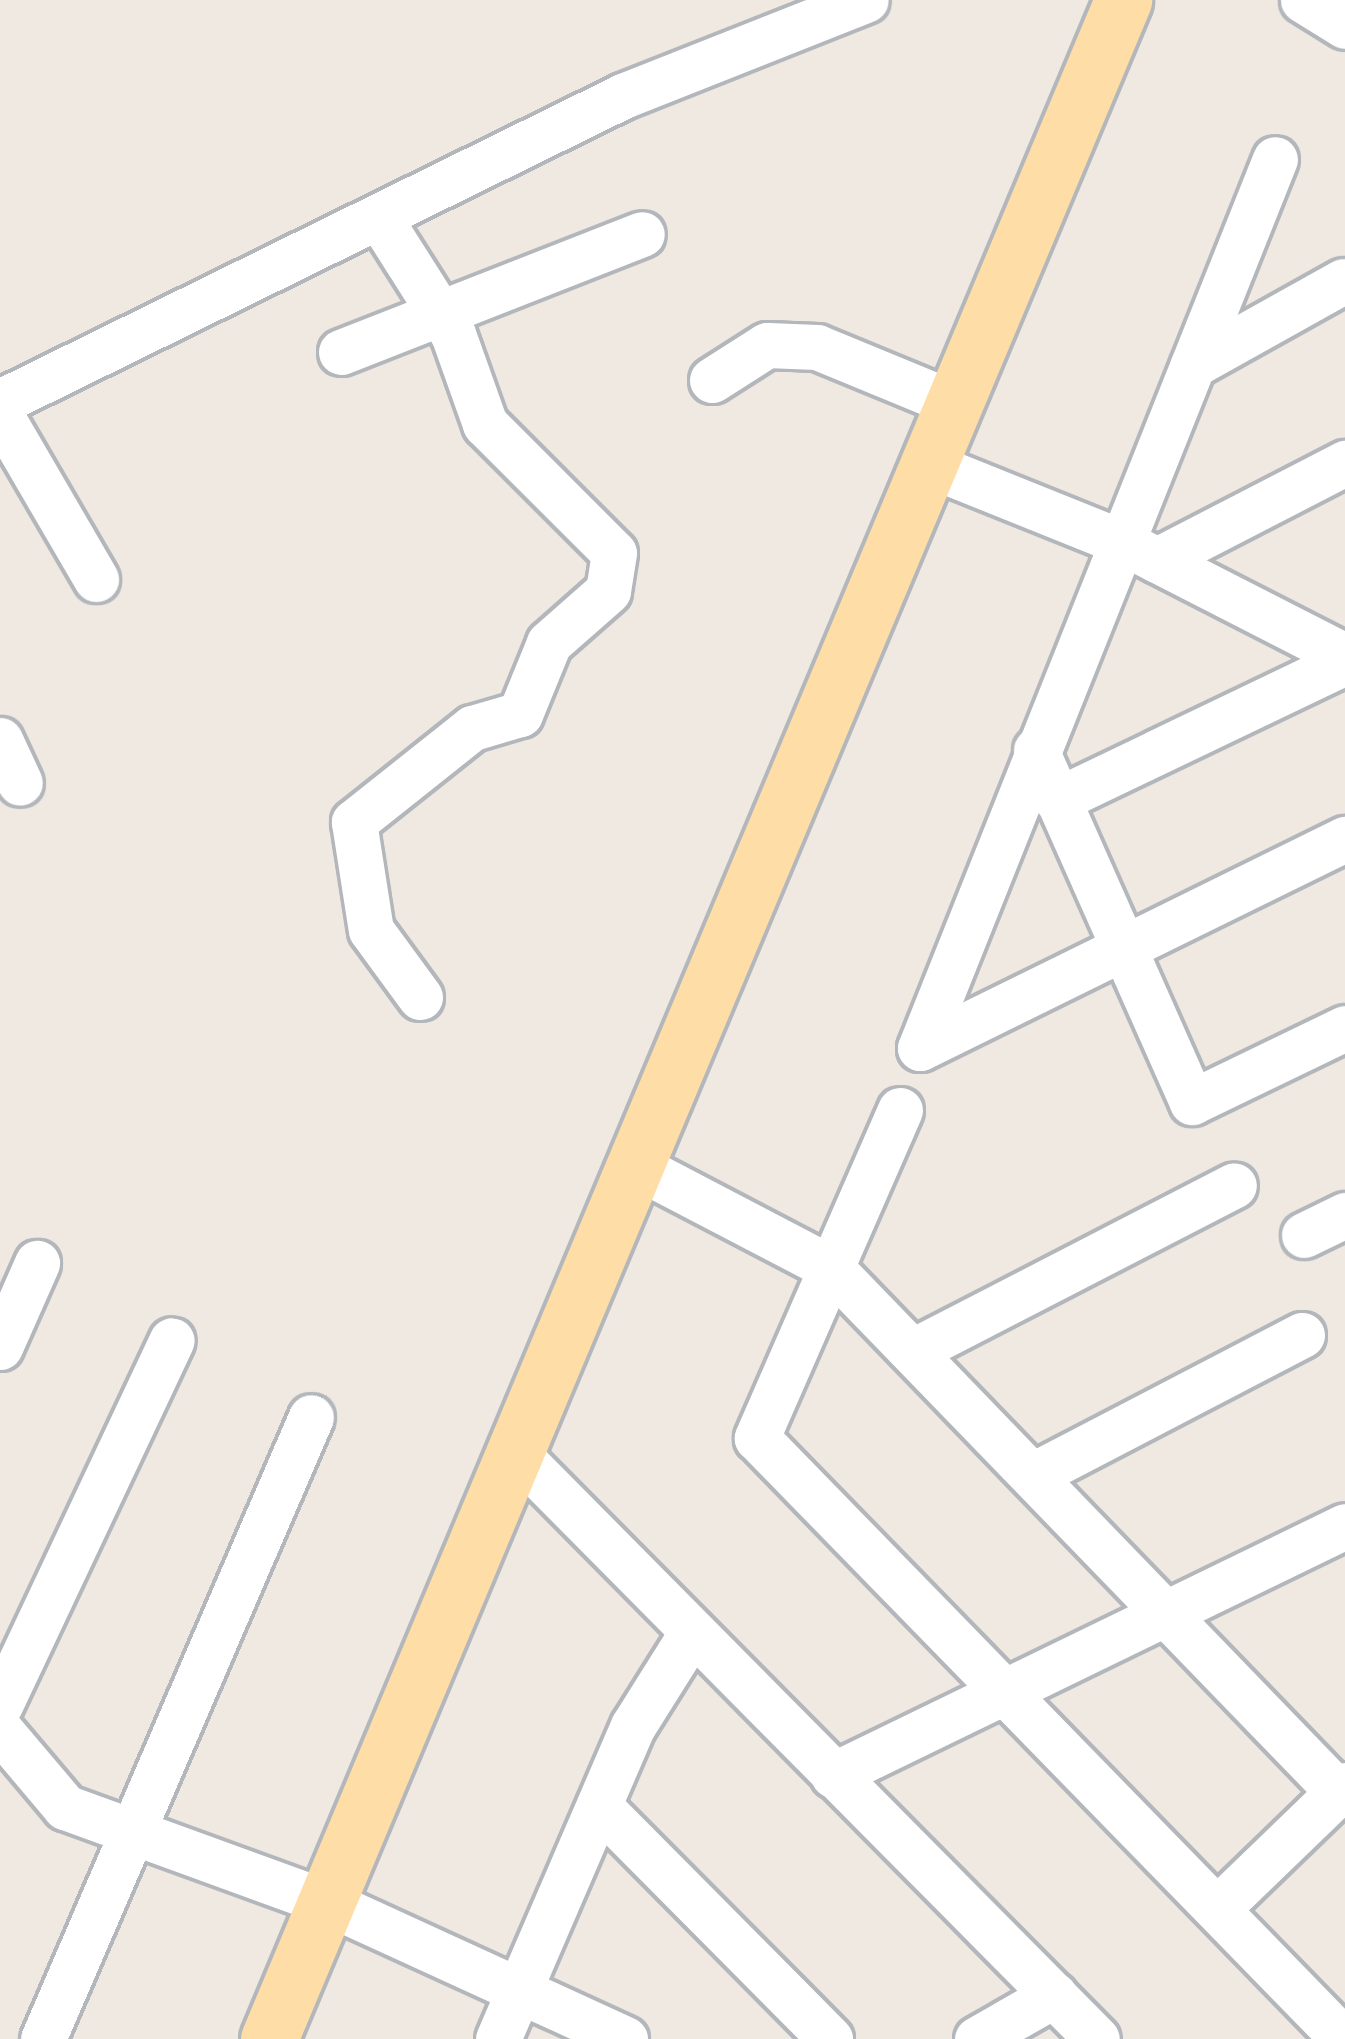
<!DOCTYPE html>
<html>
<head>
<meta charset="utf-8">
<style>
	body { margin:0 }
	#map { position:relative; width:1345px; height:2039px; overflow:hidden; background:#efe9e2; font-family:Karla,sans-serif }
	div>[style] { position:absolute }
	.roads { filter:drop-shadow(3px 0 #b3b7bb) drop-shadow(-3px 0 #b3b7bb) drop-shadow(0 3px #b3b7bb) drop-shadow(0 -3px #b3b7bb) }
	.minor>* { height:45px; margin:-22.5px; padding:0 22.5px; transform-origin:22.5px; border-radius:22.5px; background:#fff }
	.major>* { height:57px; margin:-28.5px; padding:0 28.5px; transform-origin:28.5px; border-radius:28.5px; background:#ffdda7 }
	span { translate:-50% -50%; white-space:nowrap; text-align:center; line-height:1.15; -webkit-text-stroke:9px #fff; paint-order:stroke }
</style>
</head>
<body>
<div id="map">
	<div class="roads">
		<div class="minor">
			<div style="left:1303px;top:0;width:49px;rotate:31.8deg"></div>
			<div style="left:380px;top:219px;width:136px;rotate:57.6deg"></div>
			<div style="left:453px;top:334px;width:96px;rotate:70.4deg"></div>
			<div style="left:485px;top:424px;width:182px;rotate:45deg"></div>
			<div style="left:614px;top:553px;width:38px;rotate:99deg"></div>
			<div style="left:608px;top:591px;width:79px;rotate:138.6deg"></div>
			<div style="left:549px;top:643px;width:77px;rotate:112.2deg"></div>
			<div style="left:520px;top:714px;width:50px;rotate:163.7deg"></div>
			<div style="left:472px;top:728px;width:151px;rotate:141.5deg"></div>
			<div style="left:354px;top:822px;width:109px;rotate:81.1deg"></div>
			<div style="left:371px;top:930px;width:83px;rotate:53.8deg"></div>
			<div style="left:341px;top:352px;width:323px;rotate:-21.4deg"></div>
			<div style="left:1193px;top:365px;width:172px;rotate:-29.2deg"></div>
			<div style="left:712px;top:380px;width:65px;rotate:-32.5deg"></div>
			<div style="left:767px;top:345px;width:50px;rotate:2.3deg"></div>
			<div style="left:817px;top:347px;width:149px;rotate:22.4deg"></div>
			<div style="left:0;top:402px;width:694px;rotate:-26.16deg"></div>
			<div style="left:623px;top:96px;width:261px;rotate:-21.6deg"></div>
			<div style="left:0;top:414px;width:191px;rotate:59.8deg"></div>
			<div style="left:930px;top:465px;width:207px;rotate:21.9deg"></div>
			<div style="left:1122px;top:542px;width:250px;rotate:27.1deg"></div>
			<div style="left:1157px;top:560px;width:212px;rotate:-27.3deg"></div>
			<div style="left:0;top:740px;width:47px;rotate:65.1deg"></div>
			<div style="left:1036px;top:750px;width:385px;rotate:66.1deg"></div>
			<div style="left:1192px;top:1102px;width:170px;rotate:-25.8deg"></div>
			<div style="left:1057px;top:800px;width:319px;rotate:-25.6deg"></div>
			<div style="left:920px;top:1048px;width:957px;rotate:-68.23deg"></div>
			<div style="left:920px;top:1048px;width:474px;rotate:-26.2deg"></div>
			<div style="left:900px;top:1110px;width:358px;rotate:113.6deg"></div>
			<div style="left:757px;top:1438px;width:839px;rotate:45.72deg"></div>
			<div style="left:636px;top:1166px;width:220px;rotate:27.6deg"></div>
			<div style="left:831px;top:1268px;width:729px;rotate:45.94deg"></div>
			<div style="left:1338px;top:1792px;width:10px;rotate:-45deg"></div>
			<div style="left:1304px;top:1235px;width:46px;rotate:-26deg"></div>
			<div style="left:0;top:1347px;width:92px;rotate:-66.2deg"></div>
			<div style="left:913px;top:1351px;width:361px;rotate:-27.3deg"></div>
			<div style="left:516px;top:1453px;width:825px;rotate:45.25deg"></div>
			<div style="left:1035px;top:1474px;width:301px;rotate:-27.5deg"></div>
			<div style="left:0;top:1705px;width:403px;rotate:-64.8deg"></div>
			<div style="left:0;top:1730px;width:101px;rotate:49.8deg"></div>
			<div style="left:65px;top:1807px;width:278px;rotate:20deg"></div>
			<div style="left:326px;top:1902px;width:329px;rotate:24.6deg"></div>
			<div style="left:833px;top:1775px;width:569px;rotate:-25.93deg"></div>
			<div style="left:599px;top:1806px;width:328px;rotate:45.2deg"></div>
			<div style="left:1218px;top:1908px;width:167px;rotate:-44deg"></div>
			<div style="left:43px;top:2039px;width:677px;rotate:-66.69deg"></div>
			<div style="left:498px;top:2039px;width:341px;rotate:-66.7deg"></div>
			<div style="left:633px;top:1726px;width:111px;rotate:-57.9deg"></div>
			<div style="left:977px;top:2039px;width:89px;rotate:-29.7deg"></div>
		</div>
		<div class="major">
			<div style="left:269px;top:2039px;width:2211px;rotate:-67.27deg"></div>
		</div>
	</div>
</div>
</body>
</html>
